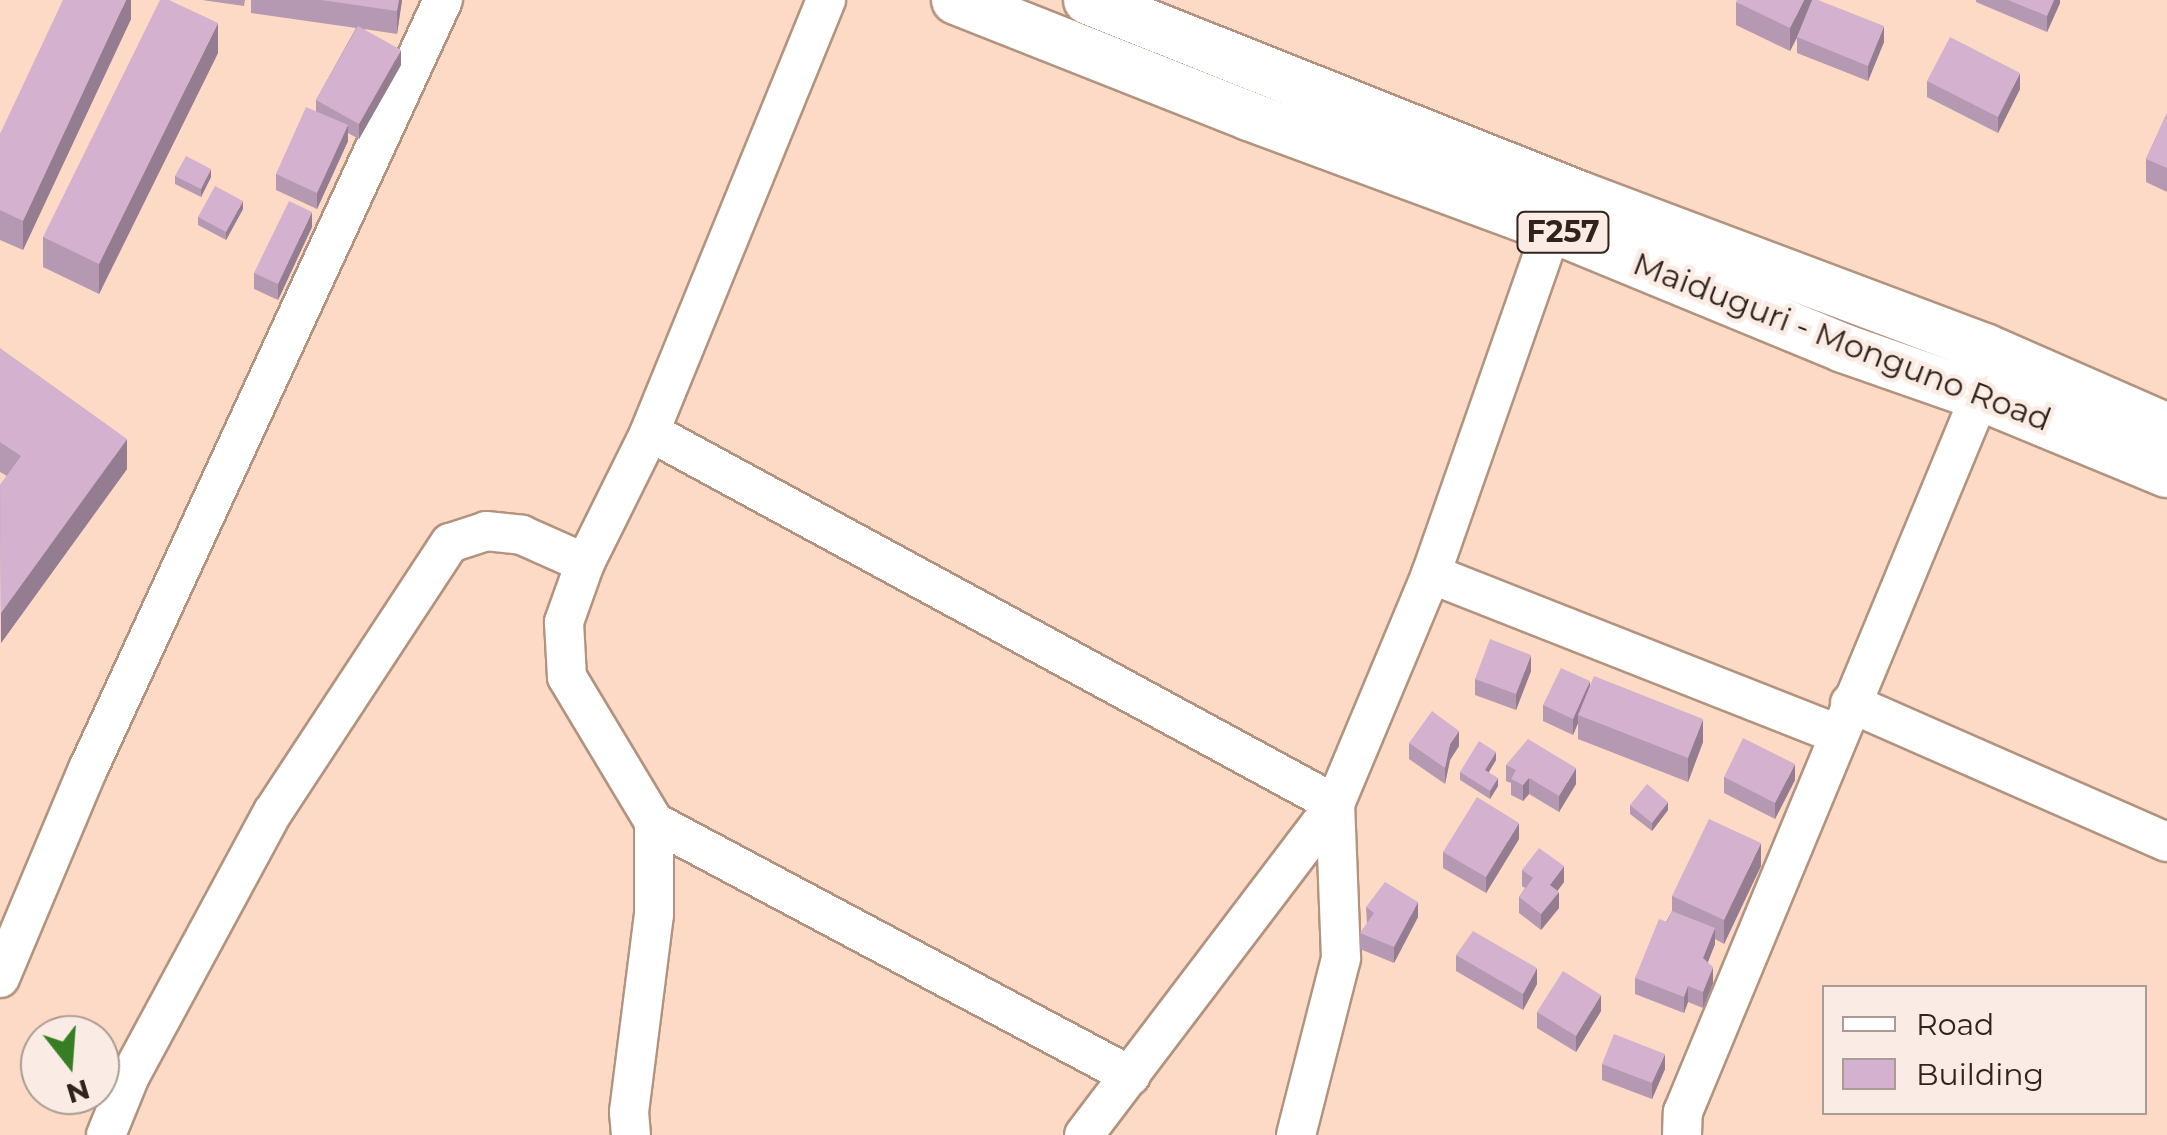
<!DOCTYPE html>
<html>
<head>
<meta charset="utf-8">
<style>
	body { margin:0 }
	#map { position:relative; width:2167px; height:1135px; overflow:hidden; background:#fddac5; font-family:Montserrat,sans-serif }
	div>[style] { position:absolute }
	.roads { filter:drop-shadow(2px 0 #b2937f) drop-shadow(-2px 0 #b2937f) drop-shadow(0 2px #b2937f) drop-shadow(0 -2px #b2937f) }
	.minor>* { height:38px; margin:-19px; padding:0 19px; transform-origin:19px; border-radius:19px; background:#fff }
	.major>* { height:48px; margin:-24px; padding:0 24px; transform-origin:24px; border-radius:24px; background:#fff }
	.wall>* { inset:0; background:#b598b2 }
	.shaded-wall>* { inset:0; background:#947c91 }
	.building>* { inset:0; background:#d3b1cf }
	span { translate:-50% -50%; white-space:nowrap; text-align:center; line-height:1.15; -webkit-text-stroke:9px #faece4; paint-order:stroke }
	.shield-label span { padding:2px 8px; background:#faece4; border:2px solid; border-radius:8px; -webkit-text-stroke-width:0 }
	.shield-label { font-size:30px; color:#30231b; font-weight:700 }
	.street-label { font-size:32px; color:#30231b }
	.legend { position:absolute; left:1822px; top:985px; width:325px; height:130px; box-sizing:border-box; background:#faece4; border:2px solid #a99c94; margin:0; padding:12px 18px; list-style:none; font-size:30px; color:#30231b }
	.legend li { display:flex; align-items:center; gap:20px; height:50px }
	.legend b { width:50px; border:2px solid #a99c94 }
	.north { position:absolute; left:20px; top:1015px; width:100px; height:100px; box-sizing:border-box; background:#faece4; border:2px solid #a99c94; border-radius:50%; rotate:163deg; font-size:28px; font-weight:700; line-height:40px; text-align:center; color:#30231b }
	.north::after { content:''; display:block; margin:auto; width:35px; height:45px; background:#357e24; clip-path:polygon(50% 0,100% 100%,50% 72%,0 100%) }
</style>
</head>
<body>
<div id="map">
	<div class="roads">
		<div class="minor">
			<div style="left:826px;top:0;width:466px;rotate:112.2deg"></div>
			<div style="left:650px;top:432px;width:146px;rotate:116.4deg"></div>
			<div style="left:585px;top:563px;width:63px;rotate:109.6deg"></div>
			<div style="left:564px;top:622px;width:55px;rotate:86.9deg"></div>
			<div style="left:567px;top:677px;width:169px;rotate:59deg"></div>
			<div style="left:654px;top:822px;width:540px;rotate:28.04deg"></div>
			<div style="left:650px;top:432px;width:779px;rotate:28.5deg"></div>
			<div style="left:1431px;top:574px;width:436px;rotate:21.5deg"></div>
			<div style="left:1850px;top:703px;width:346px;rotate:23.7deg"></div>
			<div style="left:0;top:978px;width:227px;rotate:-67.2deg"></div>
			<div style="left:88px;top:769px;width:847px;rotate:-65.22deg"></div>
			<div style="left:106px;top:1135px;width:64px;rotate:-67.9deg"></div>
			<div style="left:130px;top:1076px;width:300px;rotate:-61.6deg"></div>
			<div style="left:273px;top:812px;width:322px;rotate:-56.7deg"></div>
			<div style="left:450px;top:543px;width:38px;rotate:-18deg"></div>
			<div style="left:486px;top:531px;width:36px;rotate:6deg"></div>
			<div style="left:522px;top:535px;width:69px;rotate:24deg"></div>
			<div style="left:631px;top:1135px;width:23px;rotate:-95deg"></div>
			<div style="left:629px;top:1112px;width:199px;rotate:-82.8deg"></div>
			<div style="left:654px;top:915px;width:93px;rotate:-90deg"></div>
			<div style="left:1084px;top:1135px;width:415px;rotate:-52.8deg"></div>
			<div style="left:1335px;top:804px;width:249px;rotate:-67.3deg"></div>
			<div style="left:1431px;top:574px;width:367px;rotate:-70.7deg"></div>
			<div style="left:1296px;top:1135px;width:183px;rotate:-75.7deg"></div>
			<div style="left:1341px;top:958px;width:154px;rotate:-92.2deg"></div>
			<div style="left:1682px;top:1135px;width:23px;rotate:-88deg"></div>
			<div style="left:1683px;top:1112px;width:775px;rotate:-67.47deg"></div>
		</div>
		<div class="major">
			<div style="left:956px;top:0;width:315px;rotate:21.6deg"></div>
			<div style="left:1249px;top:116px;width:323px;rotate:20.3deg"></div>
			<div style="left:1552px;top:228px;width:315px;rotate:22.4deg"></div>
			<div style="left:1843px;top:348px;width:145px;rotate:19.3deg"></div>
			<div style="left:1980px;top:396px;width:202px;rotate:22.4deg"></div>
			<div style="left:1088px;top:0;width:533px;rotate:21.7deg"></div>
			<div style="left:1583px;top:197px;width:429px;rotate:20.6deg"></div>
			<div style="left:1985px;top:348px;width:199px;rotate:23.7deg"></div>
		</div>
	</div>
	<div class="wall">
		<div style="clip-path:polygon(131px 0,131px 19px,23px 250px,0 240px,0 134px)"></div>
		<div style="clip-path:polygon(202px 0,245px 0,244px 6px)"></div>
		<div style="clip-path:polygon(251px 0,402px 0,397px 34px,364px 29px,401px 65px,359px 139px,348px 133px,348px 141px,317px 209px,276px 190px,276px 174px,316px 111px,316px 100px,356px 28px,251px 13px)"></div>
		<div style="clip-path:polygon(1976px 0,2060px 0,2060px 3px,2047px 32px,1976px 2px)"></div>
		<div style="clip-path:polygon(1736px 2px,1884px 42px,1868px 81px,1797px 53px,1797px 38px,1790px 51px,1736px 25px)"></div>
		<div style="clip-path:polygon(218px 53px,99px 294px,43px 267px,43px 237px)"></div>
		<div style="clip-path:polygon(1927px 81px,2020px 89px,1998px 133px,1927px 97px)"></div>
		<div style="clip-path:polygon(2167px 113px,2167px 192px,2146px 182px,2146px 159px)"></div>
		<div style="clip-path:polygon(175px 176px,211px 177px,201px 197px,175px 184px)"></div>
		<div style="clip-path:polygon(243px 209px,226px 240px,198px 225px,198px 217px)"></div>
		<div style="clip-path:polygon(312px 227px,278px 300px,254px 289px,254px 273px)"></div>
		<div style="clip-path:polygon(0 348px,127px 469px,1px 643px,0 485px,7px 476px,0 472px)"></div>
		<div style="clip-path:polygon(1531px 671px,1516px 710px,1475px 695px,1475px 679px)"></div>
		<div style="clip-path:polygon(1590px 686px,1703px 742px,1688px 782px,1578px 739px,1578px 723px,1573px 735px,1543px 721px,1543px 705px)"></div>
		<div style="clip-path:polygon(1409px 743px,1459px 746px,1450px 760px,1445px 784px,1409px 759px)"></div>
		<div style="clip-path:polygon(1496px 760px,1489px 772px,1498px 786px,1490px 799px,1460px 780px,1460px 772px)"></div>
		<div style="clip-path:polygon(1506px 765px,1576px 784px,1559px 812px,1529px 794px,1523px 801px,1511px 795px,1511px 783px,1506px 781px)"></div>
		<div style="clip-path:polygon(1724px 777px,1795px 780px,1775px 819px,1724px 793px)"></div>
		<div style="clip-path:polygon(1630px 805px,1668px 810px,1652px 831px,1630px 814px)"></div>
		<div style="clip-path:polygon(1519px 839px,1486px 893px,1443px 868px,1443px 852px)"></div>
		<div style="clip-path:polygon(1761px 866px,1724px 944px,1715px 939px,1715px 944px,1708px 962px,1713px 983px,1703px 1008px,1688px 1002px,1684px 1013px,1635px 994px,1635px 978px,1672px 911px,1672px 896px)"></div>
		<div style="clip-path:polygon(1522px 870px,1564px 882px,1557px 891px,1559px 908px,1541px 930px,1519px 913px,1519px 897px,1525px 888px,1522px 886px)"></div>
		<div style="clip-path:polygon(1366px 907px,1418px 917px,1394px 963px,1360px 949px,1360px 933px,1367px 924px)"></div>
		<div style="clip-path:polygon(1456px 955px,1537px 984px,1523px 1010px,1456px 971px)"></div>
		<div style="clip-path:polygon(1601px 1011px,1576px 1052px,1537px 1028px,1537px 1012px)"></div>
		<div style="clip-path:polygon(1602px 1064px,1665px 1069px,1652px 1099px,1602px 1080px)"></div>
	</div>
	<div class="shaded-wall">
		<div style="clip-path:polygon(126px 0,131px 0,131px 19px,23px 250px,23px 221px)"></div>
		<div style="clip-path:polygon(399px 0,402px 0,397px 34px,397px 11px)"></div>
		<div style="clip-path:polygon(1804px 0,1815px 0,1790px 51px,1790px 28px)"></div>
		<div style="clip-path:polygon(2054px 0,2060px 0,2060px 3px,2047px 32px,2047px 16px)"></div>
		<div style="clip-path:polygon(218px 23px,218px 53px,99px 294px,99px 264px)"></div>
		<div style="clip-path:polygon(1884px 26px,1884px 42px,1868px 81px,1868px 66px)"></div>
		<div style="clip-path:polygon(401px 50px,401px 65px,359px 139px,359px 124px)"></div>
		<div style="clip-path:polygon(2020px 73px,2020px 89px,1998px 133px,1998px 117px)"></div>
		<div style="clip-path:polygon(348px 125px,348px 141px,317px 209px,317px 193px)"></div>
		<div style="clip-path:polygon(211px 169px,211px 177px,201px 197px,201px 189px)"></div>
		<div style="clip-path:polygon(243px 201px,243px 209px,226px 240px,226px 232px)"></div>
		<div style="clip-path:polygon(312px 212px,312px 227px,278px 300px,278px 284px)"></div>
		<div style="clip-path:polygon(127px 439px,127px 469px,1px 643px,1px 613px)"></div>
		<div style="clip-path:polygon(1531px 655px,1531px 671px,1516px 710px,1516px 694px)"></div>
		<div style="clip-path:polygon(1590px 681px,1590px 697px,1578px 715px,1578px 723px,1573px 735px,1573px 719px)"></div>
		<div style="clip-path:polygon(1703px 719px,1703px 742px,1688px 782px,1688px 758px)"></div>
		<div style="clip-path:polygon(1459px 731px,1459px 746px,1450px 760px,1445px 784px,1445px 768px,1450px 744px)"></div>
		<div style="clip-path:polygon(1496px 752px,1496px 760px,1485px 778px,1485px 770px)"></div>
		<div style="clip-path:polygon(1795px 764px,1795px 780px,1775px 819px,1775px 803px)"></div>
		<div style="clip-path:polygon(1576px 768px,1576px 784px,1559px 812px,1559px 796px)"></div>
		<div style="clip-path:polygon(1498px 778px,1498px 786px,1490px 799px,1490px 791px)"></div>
		<div style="clip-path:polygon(1529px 778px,1529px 794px,1523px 801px,1523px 785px)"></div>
		<div style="clip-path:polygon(1668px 802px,1668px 810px,1652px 831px,1652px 823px)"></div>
		<div style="clip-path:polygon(1519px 823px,1519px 839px,1486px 893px,1486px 877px)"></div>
		<div style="clip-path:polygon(1761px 843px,1761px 866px,1724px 944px,1724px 920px)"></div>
		<div style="clip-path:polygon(1564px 866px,1564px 882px,1550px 901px,1550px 885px)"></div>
		<div style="clip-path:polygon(1559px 892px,1559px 908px,1541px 930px,1541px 914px)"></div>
		<div style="clip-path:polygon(1418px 902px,1418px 917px,1394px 963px,1394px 947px)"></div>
		<div style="clip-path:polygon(1715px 928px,1715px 944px,1703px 974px,1703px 958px)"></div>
		<div style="clip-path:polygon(1713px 967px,1713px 983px,1703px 1008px,1703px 992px)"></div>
		<div style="clip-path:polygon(1537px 968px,1537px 984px,1523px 1010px,1523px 994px)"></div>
		<div style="clip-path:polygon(1688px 986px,1688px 1002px,1684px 1013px,1684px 997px)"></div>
		<div style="clip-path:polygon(1601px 995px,1601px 1011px,1576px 1052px,1576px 1036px)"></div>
		<div style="clip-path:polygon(1665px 1054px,1665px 1069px,1652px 1099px,1652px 1083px)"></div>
	</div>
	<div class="building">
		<div style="clip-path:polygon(63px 0,126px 0,23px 221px,0 210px,0 134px)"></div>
		<div style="clip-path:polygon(160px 0,169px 0,218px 23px,99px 264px,43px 237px)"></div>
		<div style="clip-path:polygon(321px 0,399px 0,397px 11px)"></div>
		<div style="clip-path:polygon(1737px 0,1804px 0,1790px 28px,1736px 2px)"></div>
		<div style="clip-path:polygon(1812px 0,1818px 0,1884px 26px,1868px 66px,1797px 37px)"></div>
		<div style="clip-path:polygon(2008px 0,2054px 0,2047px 16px)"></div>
		<div style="clip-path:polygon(358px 26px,401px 50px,359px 124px,316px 100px)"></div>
		<div style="clip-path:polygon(1950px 37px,2020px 73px,1998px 117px,1927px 81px)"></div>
		<div style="clip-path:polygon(306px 107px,348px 125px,317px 193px,276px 174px)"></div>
		<div style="clip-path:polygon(2167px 113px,2167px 168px,2146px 159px)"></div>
		<div style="clip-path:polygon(186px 156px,211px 169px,201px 189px,175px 176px)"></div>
		<div style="clip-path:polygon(215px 186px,243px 201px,226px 232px,198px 217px)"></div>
		<div style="clip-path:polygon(289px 201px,312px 212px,278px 284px,254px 273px)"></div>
		<div style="clip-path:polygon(0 348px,127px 439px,1px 613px,0 485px,21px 456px,0 442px)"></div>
		<div style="clip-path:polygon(1490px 639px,1531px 655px,1516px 694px,1475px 679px)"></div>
		<div style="clip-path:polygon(1561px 668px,1590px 681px,1573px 719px,1543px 705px)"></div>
		<div style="clip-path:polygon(1594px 676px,1703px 719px,1688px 758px,1578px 715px)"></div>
		<div style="clip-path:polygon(1432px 711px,1459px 731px,1450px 744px,1445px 768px,1409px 743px)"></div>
		<div style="clip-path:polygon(1743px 738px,1795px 764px,1775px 803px,1724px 777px)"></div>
		<div style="clip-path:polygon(1528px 739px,1576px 768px,1559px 796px,1529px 778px,1523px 785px,1511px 779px,1516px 770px,1506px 765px)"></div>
		<div style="clip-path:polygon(1479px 741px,1496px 752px,1485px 770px,1498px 778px,1490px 791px,1460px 772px)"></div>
		<div style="clip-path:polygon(1647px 784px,1668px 802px,1652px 823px,1630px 805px)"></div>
		<div style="clip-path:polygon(1477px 797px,1519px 823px,1486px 877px,1443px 852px)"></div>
		<div style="clip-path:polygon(1709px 819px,1761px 843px,1724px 920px,1672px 896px)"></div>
		<div style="clip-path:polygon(1539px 848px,1564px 866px,1550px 885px,1559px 892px,1541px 914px,1519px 897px,1533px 878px,1522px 870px)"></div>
		<div style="clip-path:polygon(1385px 882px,1418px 902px,1394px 947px,1360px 933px,1374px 913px,1366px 907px)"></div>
		<div style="clip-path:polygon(1672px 911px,1715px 928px,1703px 958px,1713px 967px,1703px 992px,1688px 986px,1684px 997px,1635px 978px,1659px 919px,1667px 922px)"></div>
		<div style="clip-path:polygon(1473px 931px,1537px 968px,1523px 994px,1456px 955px)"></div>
		<div style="clip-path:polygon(1563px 971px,1601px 995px,1576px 1036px,1537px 1012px)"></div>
		<div style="clip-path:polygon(1614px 1034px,1665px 1054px,1652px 1083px,1602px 1064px)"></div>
	</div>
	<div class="shield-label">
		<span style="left:1563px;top:232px">F257</span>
	</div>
	<div class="street-label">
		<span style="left:1842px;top:342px;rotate:21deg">Maiduguri - Monguno Road</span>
	</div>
	<ul class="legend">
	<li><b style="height:12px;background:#fff"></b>Road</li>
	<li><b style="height:28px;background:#d3b1cf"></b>Building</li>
	</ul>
	<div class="north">N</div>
</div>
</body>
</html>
